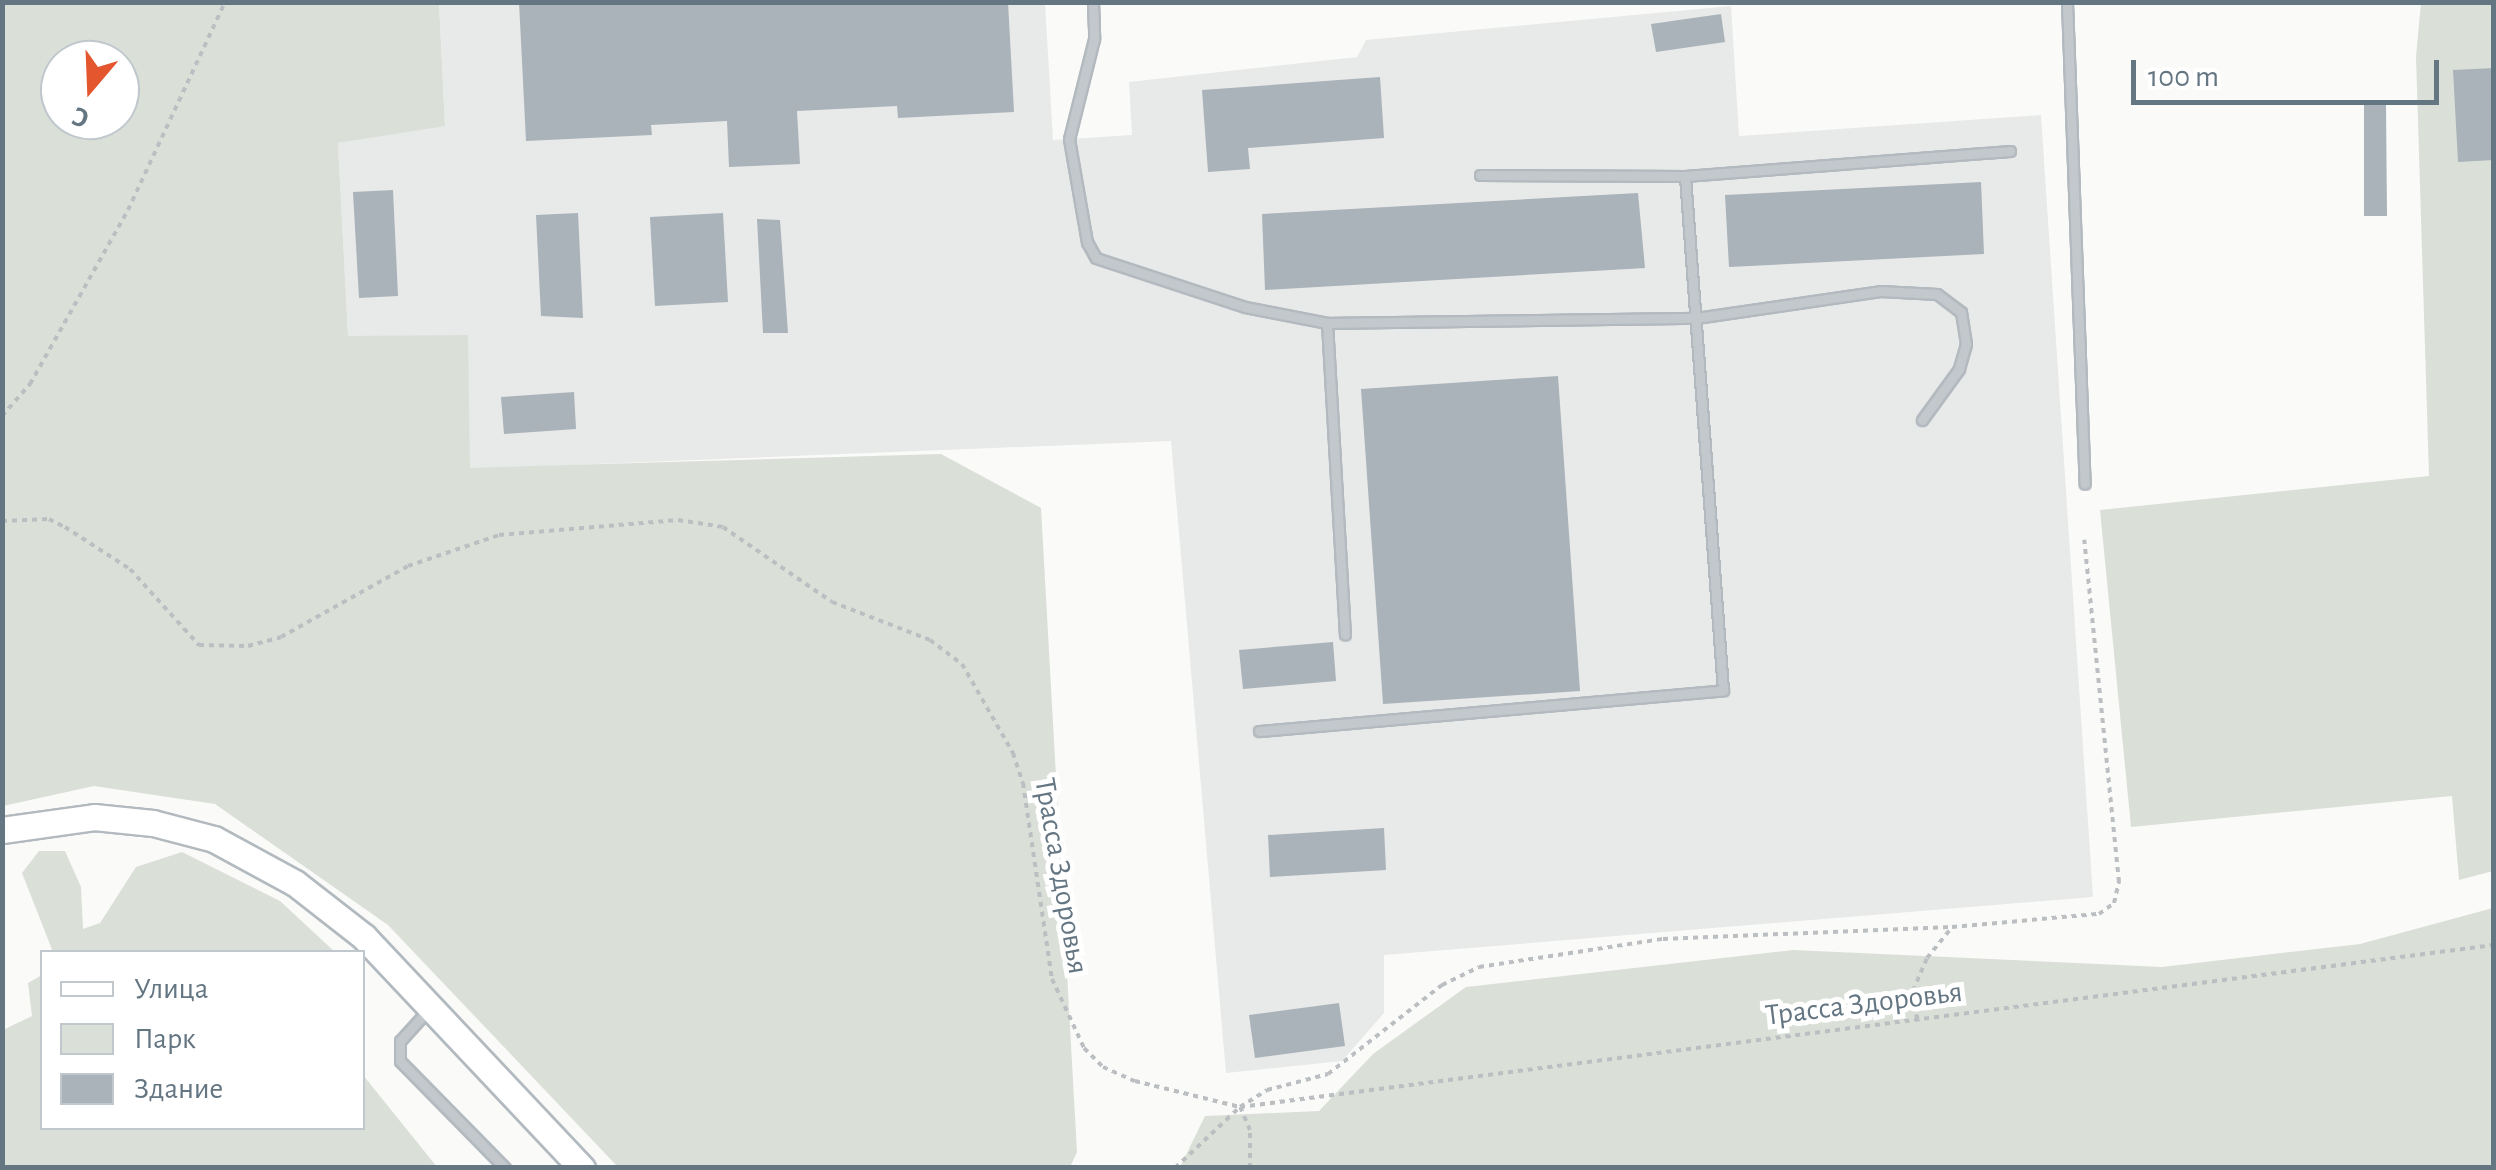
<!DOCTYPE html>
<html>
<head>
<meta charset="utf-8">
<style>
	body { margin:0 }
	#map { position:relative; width:2496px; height:1170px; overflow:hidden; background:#fafaf8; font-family:"Alegreya Sans",sans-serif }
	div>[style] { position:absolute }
	.built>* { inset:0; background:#e8e9e9 }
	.green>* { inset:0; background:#dadfd7 }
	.building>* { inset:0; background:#aab3b9 }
	.path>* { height:4px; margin-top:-2px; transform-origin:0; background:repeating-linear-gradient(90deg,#bbbfc2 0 5px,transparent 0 10px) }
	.roads { filter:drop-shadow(2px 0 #b3babf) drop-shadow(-2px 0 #b3babf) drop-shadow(0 2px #b3babf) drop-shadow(0 -2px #b3babf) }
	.lane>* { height:9px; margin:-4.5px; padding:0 4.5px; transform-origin:4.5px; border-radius:4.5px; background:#c3c8cc }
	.secondary>* { height:25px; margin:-12.5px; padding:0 12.5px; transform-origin:12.5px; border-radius:12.5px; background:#fff }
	span { translate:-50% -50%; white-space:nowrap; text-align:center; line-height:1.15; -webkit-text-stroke:10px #fff; paint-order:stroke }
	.street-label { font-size:30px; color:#657683 }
	.frame { position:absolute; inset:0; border:5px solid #657683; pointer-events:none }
	.legend { position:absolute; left:40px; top:950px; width:325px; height:180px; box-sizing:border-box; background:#fff; border:2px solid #c1c8cd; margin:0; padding:12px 18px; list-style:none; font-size:30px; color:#657683 }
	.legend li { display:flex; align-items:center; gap:20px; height:50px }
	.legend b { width:50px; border:2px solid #c1c8cd }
	.north { position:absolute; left:40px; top:40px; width:100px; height:100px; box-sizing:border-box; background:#fff; border:2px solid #c1c8cd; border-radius:50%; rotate:199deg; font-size:28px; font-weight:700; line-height:40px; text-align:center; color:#657683 }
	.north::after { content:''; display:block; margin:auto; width:35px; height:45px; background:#e4572e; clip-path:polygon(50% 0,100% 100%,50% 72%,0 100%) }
	.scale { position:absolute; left:2131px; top:60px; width:308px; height:45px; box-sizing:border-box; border:5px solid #657683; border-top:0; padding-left:12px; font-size:30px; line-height:35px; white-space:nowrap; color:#657683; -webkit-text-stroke:8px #fff; paint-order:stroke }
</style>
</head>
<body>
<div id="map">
	<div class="built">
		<div style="clip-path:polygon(439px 2px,1045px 3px,1053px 140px,1132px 135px,1129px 82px,1357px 57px,1366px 40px,1731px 6px,1739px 136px,2041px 115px,2093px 897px,1384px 955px,1384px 1013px,1342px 1061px,1226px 1073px,1171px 441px,470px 469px,348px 336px,338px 143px,445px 125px)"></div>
	</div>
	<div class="green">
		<div style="clip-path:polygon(evenodd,2px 3px,439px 3px,445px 126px,338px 143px,348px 336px,468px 335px,470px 468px,941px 454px,1041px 508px,1077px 1152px,1070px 1167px,618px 1167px,388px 925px,215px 804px,94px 786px,3px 806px,2px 3px,120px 60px,120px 120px,60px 120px,60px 60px,120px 60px)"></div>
		<div style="clip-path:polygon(2421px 3px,2493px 3px,2493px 871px,2459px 880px,2452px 796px,2131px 827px,2100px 510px,2429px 476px,2416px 57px)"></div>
		<div style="clip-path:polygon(39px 851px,65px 851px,81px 887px,83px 929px,100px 923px,136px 867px,182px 852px,280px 901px,335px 952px,53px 952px,22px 873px)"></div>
		<div style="clip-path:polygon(2493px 908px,2493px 1167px,1180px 1167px,1205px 1116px,1319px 1111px,1373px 1054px,1466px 987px,1793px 950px,2162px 967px,2360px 944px)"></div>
		<div style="clip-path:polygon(42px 975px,42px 1128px,362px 1128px,363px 1075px,437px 1167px,3px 1167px,3px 1030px,32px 1016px,28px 983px)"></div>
	</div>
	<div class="building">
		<div style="clip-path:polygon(519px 2px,1008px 2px,1014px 112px,898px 118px,897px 106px,797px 111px,800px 164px,729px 167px,727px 121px,651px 125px,652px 135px,526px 141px)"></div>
		<div style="clip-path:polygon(1721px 14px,1725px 42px,1656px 52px,1651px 24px)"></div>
		<div style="clip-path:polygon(2494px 68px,2494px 160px,2458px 162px,2453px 70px)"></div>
		<div style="clip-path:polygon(1380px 77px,1384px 138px,1248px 148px,1250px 169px,1208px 172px,1202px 90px)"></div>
		<div style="clip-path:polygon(2364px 105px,2386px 105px,2387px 216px,2364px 216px)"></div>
		<div style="clip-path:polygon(1981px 182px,1984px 254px,1729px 267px,1725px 195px)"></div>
		<div style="clip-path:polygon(393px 190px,398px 296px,359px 298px,353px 192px)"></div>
		<div style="clip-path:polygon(1638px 193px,1645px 268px,1265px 290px,1262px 214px)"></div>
		<div style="clip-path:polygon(578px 213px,583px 318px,541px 316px,536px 215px)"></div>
		<div style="clip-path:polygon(723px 213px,728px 302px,655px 306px,650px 217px)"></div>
		<div style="clip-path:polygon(757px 219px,780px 220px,788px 333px,763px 333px)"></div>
		<div style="clip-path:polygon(1558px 376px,1580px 691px,1383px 704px,1361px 389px)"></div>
		<div style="clip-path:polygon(574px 392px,576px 429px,504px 434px,501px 397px)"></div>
		<div style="clip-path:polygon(1333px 642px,1336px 681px,1243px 689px,1239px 650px)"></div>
		<div style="clip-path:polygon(1384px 828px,1386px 870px,1270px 877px,1268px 835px)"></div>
		<div style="clip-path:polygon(1339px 1003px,1345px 1046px,1255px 1058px,1249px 1015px)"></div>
	</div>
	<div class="path">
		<div style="left:2px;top:416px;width:43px;rotate:-48.8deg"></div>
		<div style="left:30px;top:384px;width:200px;rotate:-60.6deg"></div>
		<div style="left:128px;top:210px;width:230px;rotate:-65deg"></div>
		<div style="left:2px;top:521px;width:47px;rotate:-2.4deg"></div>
		<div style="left:49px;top:519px;width:18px;rotate:27deg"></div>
		<div style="left:65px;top:527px;width:77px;rotate:32.9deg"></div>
		<div style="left:130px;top:569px;width:103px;rotate:47.8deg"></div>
		<div style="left:199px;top:645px;width:49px;rotate:1.2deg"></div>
		<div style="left:248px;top:646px;width:34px;rotate:-15deg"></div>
		<div style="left:281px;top:637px;width:145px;rotate:-29.2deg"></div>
		<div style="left:408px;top:566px;width:96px;rotate:-18.8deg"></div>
		<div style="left:499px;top:535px;width:180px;rotate:-4.8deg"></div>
		<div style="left:678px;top:520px;width:46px;rotate:8.8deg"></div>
		<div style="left:723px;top:527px;width:132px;rotate:34.5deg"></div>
		<div style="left:832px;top:602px;width:105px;rotate:21.2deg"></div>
		<div style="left:930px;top:640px;width:40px;rotate:37deg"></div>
		<div style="left:962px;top:664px;width:103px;rotate:60.2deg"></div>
		<div style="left:1013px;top:753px;width:32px;rotate:72deg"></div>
		<div style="left:1023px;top:783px;width:198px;rotate:81.6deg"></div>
		<div style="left:1052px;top:979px;width:76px;rotate:65.1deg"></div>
		<div style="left:1084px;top:1048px;width:27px;rotate:45deg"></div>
		<div style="left:1103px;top:1067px;width:35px;rotate:24deg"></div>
		<div style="left:1135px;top:1081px;width:108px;rotate:13.9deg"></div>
		<div style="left:1918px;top:1019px;width:21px;rotate:-115deg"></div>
		<div style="left:1909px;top:1000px;width:46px;rotate:-66.8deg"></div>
		<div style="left:1927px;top:958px;width:40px;rotate:-51deg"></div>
		<div style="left:1175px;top:1168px;width:89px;rotate:-43.2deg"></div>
		<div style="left:1240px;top:1107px;width:32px;rotate:-32deg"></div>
		<div style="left:1267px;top:1090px;width:63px;rotate:-14.7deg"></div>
		<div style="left:1328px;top:1074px;width:145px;rotate:-38deg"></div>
		<div style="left:1442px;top:985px;width:41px;rotate:-25.9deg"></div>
		<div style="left:1479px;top:967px;width:186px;rotate:-8.7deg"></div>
		<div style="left:1663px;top:939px;width:289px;rotate:-2.4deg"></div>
		<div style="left:1952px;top:927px;width:148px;rotate:-5.1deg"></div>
		<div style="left:2099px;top:914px;width:19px;rotate:-36deg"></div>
		<div style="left:2114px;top:903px;width:22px;rotate:-77deg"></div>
		<div style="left:2119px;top:882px;width:344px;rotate:-95.8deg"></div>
		<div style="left:1250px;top:1168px;width:38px;rotate:-90deg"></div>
		<div style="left:1250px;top:1130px;width:25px;rotate:-113deg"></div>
		<div style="left:1240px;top:1107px;width:1264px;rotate:-7.36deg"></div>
	</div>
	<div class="roads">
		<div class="lane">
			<div style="left:1093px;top:2px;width:37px;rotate:88deg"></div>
			<div style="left:1094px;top:39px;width:103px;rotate:104deg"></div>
			<div style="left:1069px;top:139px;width:105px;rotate:80.1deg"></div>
			<div style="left:1087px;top:242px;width:18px;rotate:61deg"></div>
			<div style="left:1096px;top:258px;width:157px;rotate:18.2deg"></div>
			<div style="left:1245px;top:307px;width:84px;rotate:11deg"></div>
			<div style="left:1327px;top:323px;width:369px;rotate:-0.8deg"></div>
			<div style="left:1696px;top:318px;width:186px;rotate:-8.3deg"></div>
			<div style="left:1880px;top:291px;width:57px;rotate:3deg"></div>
			<div style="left:1937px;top:294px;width:30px;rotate:37deg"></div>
			<div style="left:1961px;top:312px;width:32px;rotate:81deg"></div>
			<div style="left:1966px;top:344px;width:26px;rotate:106deg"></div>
			<div style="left:1959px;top:369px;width:63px;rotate:126deg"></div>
			<div style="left:2067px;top:2px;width:482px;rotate:87.9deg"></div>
			<div style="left:1480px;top:175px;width:205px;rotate:0.3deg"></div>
			<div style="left:1685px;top:176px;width:326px;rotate:-4.4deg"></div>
			<div style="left:1327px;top:323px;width:312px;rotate:86.7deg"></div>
			<div style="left:1259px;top:731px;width:466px;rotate:-5deg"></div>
			<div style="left:1723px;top:690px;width:515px;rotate:-94.23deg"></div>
			<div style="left:429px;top:1009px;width:43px;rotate:132.2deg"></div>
			<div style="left:400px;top:1041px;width:20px;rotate:90deg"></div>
			<div style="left:400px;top:1061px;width:150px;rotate:45.5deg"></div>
		</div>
		<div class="secondary">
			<div style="left:2px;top:830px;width:93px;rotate:-8deg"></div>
			<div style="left:94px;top:817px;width:59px;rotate:5.8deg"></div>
			<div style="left:153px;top:823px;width:63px;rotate:14.7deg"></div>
			<div style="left:214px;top:839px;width:92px;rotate:28.5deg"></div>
			<div style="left:295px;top:883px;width:88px;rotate:38deg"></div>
			<div style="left:364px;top:937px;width:318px;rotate:46.7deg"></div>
		</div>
	</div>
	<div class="street-label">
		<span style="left:1061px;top:876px;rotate:80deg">Трасса Здоровья</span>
		<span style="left:1864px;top:1004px;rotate:-7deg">Трасса Здоровья</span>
	</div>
	<div class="frame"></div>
	<ul class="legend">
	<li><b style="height:12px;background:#fff"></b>Улица</li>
	<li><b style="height:28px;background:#dadfd7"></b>Парк</li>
	<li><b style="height:28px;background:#aab3b9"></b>Здание</li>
	</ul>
	<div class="north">С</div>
	<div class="scale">100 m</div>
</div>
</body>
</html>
